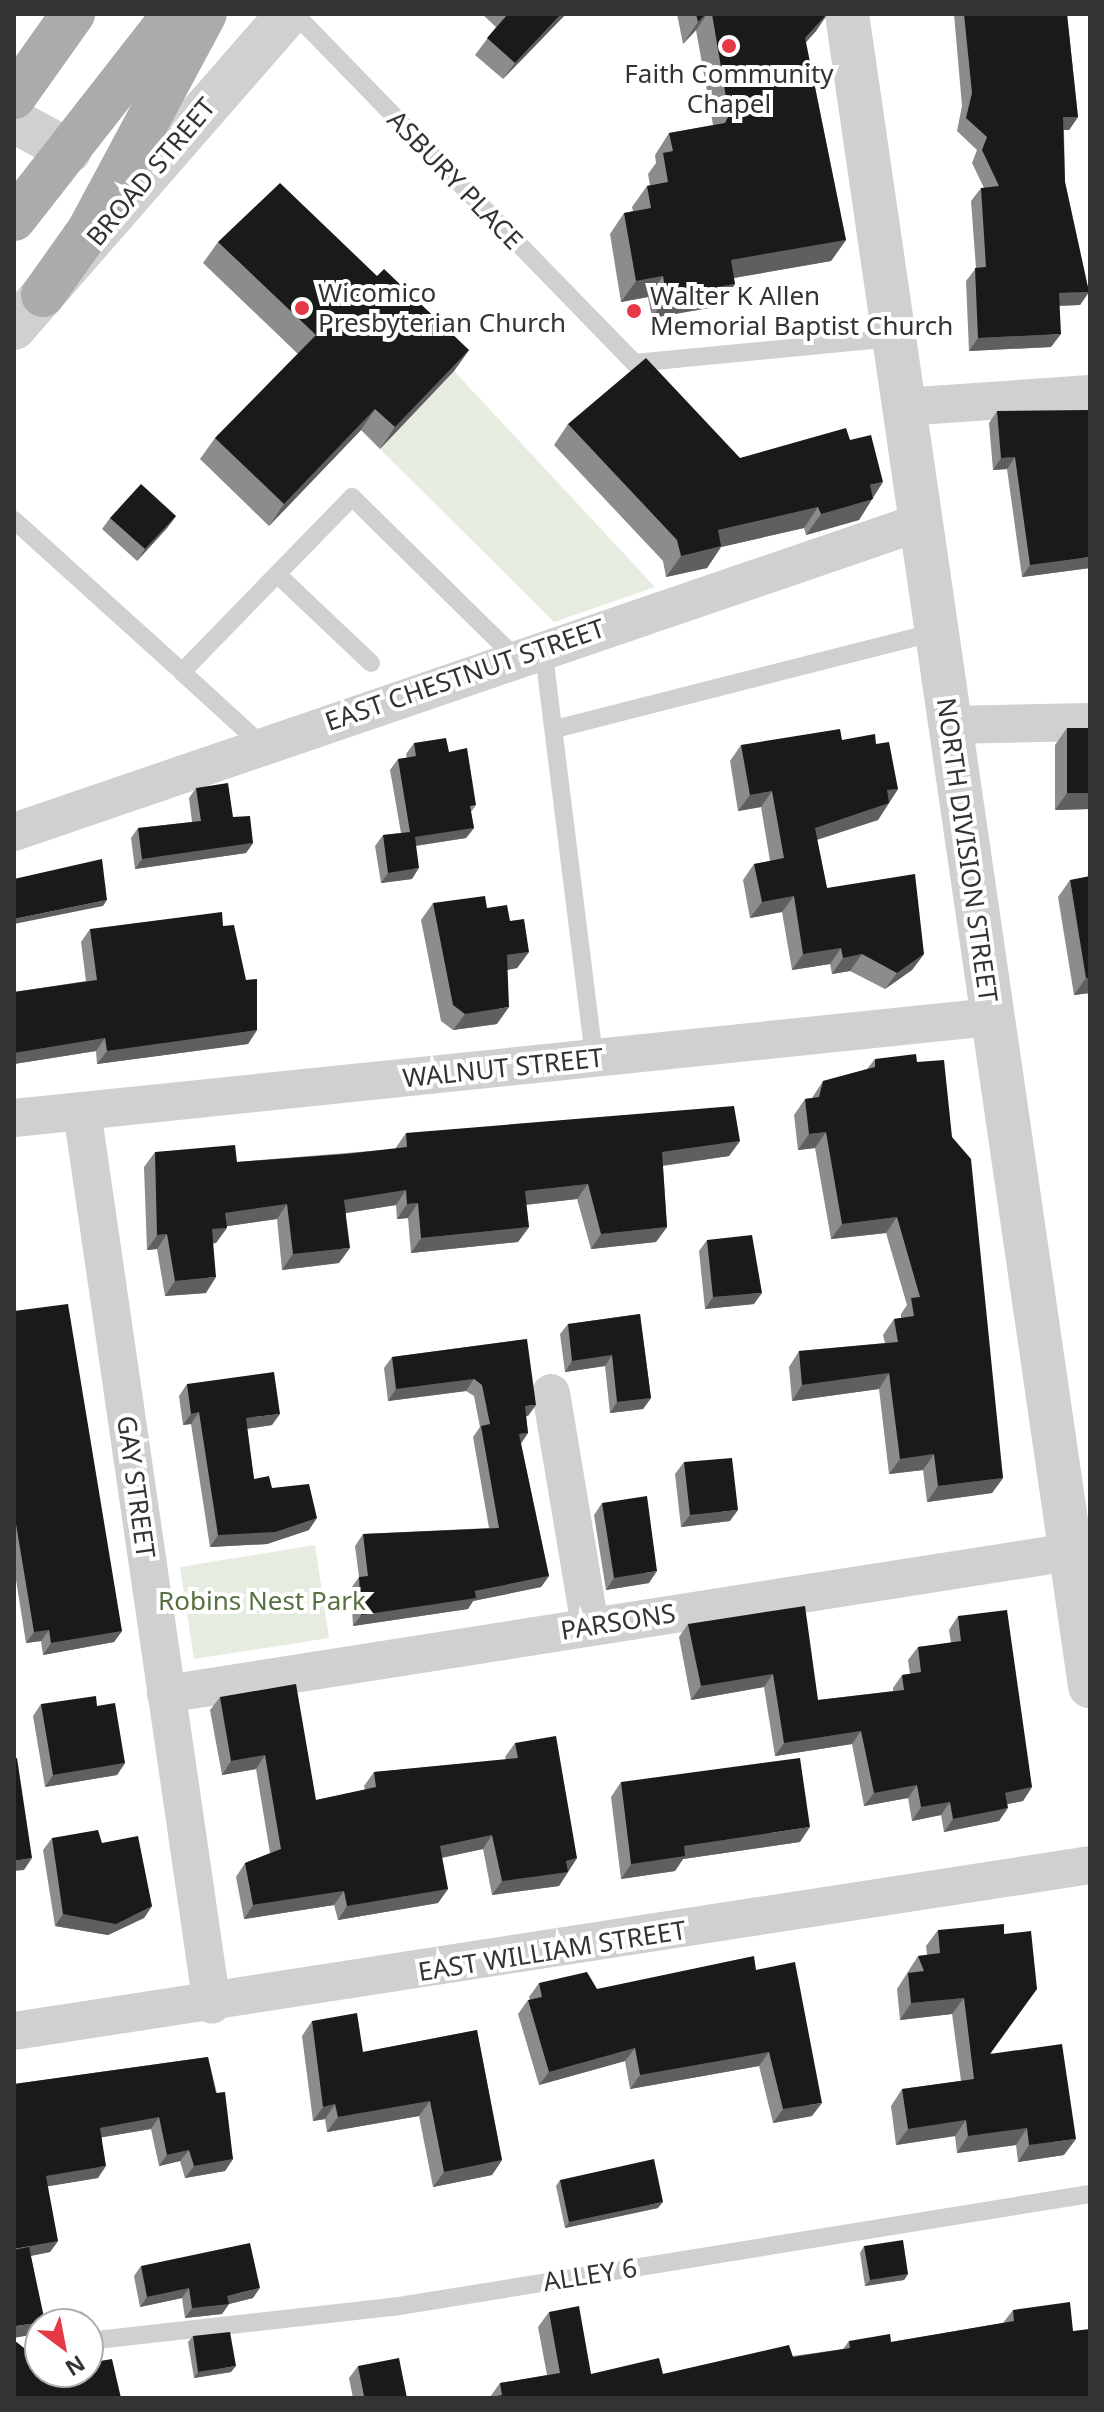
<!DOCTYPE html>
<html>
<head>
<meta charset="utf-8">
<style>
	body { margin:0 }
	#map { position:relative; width:1104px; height:2412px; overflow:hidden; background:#fff; font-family:"Noto Sans",sans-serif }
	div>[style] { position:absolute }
	.green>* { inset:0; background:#e6ecdf }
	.service>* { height:18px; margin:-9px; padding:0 9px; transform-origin:9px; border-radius:9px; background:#d0d0d0 }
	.minor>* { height:38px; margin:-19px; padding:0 19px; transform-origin:19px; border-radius:19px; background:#d0d0d0 }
	.tertiary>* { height:44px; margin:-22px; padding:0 22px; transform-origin:22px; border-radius:22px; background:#d0d0d0 }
	.primary>* { height:44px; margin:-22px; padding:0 22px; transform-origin:22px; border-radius:22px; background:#ababab }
	.wall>* { inset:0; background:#8c8c8c }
	.shaded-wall>* { inset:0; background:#5f5f5f }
	.building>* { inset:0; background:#1a1a1a }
	.dots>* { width:22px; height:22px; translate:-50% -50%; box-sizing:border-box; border:4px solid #fff; border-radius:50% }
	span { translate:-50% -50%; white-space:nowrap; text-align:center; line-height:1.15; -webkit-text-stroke:8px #fff; paint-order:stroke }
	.poi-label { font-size:26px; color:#333 }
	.left { translate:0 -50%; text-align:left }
	.street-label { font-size:26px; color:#333 }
	.park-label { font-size:26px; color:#56703f }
	.frame { position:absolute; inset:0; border:16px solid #333; pointer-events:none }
	.north { position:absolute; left:24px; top:2308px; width:80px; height:80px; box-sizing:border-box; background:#fff; border:2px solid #adadad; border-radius:50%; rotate:148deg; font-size:22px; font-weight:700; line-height:32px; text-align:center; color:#333 }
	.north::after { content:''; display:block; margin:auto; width:28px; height:36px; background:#e63946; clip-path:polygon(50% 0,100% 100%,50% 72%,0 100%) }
</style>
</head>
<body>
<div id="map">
	<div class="green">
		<div style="clip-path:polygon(454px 371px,655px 587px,554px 622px,380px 449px)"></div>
		<div style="clip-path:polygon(315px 1545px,329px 1638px,194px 1659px,180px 1567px)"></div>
	</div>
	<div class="service">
		<div style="left:295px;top:14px;width:487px;rotate:45.8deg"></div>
		<div style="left:634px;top:363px;width:262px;rotate:-5.5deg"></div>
		<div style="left:14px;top:520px;width:227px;rotate:42.1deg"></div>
		<div style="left:182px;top:672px;width:244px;rotate:-45.8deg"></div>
		<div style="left:352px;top:497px;width:230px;rotate:44.5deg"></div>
		<div style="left:278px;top:575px;width:128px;rotate:43.4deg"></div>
		<div style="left:543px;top:647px;width:414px;rotate:82.9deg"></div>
		<div style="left:182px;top:672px;width:108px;rotate:42.4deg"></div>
		<div style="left:555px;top:729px;width:392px;rotate:-14.3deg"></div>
		<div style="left:88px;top:2341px;width:307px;rotate:-6.4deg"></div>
		<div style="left:393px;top:2307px;width:706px;rotate:-9.21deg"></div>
	</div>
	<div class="minor">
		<div style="left:903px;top:407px;width:187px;rotate:-4deg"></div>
		<div style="left:949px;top:725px;width:141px;rotate:-1.2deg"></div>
		<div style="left:14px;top:832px;width:955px;rotate:-18.87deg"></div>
		<div style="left:82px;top:1111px;width:903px;rotate:81.73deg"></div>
		<div style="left:14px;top:1118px;width:983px;rotate:-5.9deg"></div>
		<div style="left:551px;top:1393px;width:237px;rotate:80.5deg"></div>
		<div style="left:166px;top:1694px;width:915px;rotate:-8.93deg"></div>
		<div style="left:14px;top:2031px;width:1089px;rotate:-8.77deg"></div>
	</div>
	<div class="tertiary">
		<div style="left:847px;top:14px;width:1690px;rotate:81.73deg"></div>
		<div style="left:14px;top:121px;width:63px;rotate:28.6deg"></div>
		<div style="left:14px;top:328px;width:417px;rotate:-48.9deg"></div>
	</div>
	<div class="primary">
		<div style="left:14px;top:97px;width:102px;rotate:-54.6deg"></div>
		<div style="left:14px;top:219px;width:260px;rotate:-52deg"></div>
		<div style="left:43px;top:295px;width:80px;rotate:-54.7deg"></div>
		<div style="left:89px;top:230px;width:245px;rotate:-61.8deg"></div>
	</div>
	<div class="wall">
		<div style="clip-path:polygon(482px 14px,566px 14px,503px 79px,475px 55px,496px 27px)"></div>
		<div style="clip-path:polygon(677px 14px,828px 14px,816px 31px,806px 42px,846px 240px,831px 261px,734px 278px,735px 284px,720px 306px,652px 318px,648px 297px,621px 302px,610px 234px,624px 213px,633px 211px,632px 207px,647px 186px,650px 185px,648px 174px,656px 163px,655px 155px,669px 133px,713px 125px,696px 30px,683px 44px)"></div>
		<div style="clip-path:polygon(954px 14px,1067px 14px,1078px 117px,1069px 130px,1064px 130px,1065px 182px,1089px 292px,1080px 305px,1059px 306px,1051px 347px,969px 351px,966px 281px,976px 268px,971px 201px,981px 188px,984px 188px,972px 163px,977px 150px,957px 131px,962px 106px)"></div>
		<div style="clip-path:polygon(218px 242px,377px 276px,469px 350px,454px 371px,380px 449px,361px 430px,269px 526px,200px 459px,215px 438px,298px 354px,203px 263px)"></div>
		<div style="clip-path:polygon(997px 411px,1090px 568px,1022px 577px,1007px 469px,993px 470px,989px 423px)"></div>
		<div style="clip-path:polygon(568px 424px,740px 458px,850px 440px,873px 497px,859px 520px,806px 535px,804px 528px,721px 547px,707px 568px,666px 577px,663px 561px,554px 445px)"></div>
		<div style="clip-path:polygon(176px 516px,167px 528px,137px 561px,102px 529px,110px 518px)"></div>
		<div style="clip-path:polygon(1067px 728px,1090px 809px,1055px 810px,1055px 745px)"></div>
		<div style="clip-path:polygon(842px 740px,876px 744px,898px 789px,878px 820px,817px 840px,827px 888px,924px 954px,912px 970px,885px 989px,850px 971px,832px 974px,830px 964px,792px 970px,782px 912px,750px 918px,743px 880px,754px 864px,770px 861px,761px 807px,738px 811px,730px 761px,741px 745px)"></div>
		<div style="clip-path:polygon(414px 743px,449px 752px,476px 805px,471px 812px,474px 828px,466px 838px,416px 846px,412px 879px,381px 883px,375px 846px,383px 835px,401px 833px,390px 770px,398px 759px,407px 758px,406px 754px)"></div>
		<div style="clip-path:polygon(196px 788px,233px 817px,253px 843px,246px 853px,135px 869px,131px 838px,138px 828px,192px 822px,189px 798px)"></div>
		<div style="clip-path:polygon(1070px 880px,1090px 993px,1074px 995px,1058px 897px)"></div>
		<div style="clip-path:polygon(433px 903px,487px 908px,510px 921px,529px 952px,517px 968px,507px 970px,497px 1024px,453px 1030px,441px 1021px,421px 920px)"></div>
		<div style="clip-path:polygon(223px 926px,257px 1030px,248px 1044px,97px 1064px,96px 1051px,14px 1064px,14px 992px,86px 981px,81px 942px,90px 929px)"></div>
		<div style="clip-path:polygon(875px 1059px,917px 1062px,952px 1137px,1003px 1478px,992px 1493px,927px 1502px,923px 1470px,889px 1474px,879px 1389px,792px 1401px,789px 1367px,799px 1351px,885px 1343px,883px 1335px,894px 1319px,901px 1318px,901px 1314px,907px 1305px,886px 1233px,831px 1239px,815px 1148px,798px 1150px,794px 1115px,805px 1099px,812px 1098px,823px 1081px,867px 1069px)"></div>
		<div style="clip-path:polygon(406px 1133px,740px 1141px,729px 1156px,663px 1166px,667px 1227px,656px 1242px,591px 1249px,577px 1199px,526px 1205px,529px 1227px,518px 1242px,411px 1253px,408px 1218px,397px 1219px,396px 1205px,346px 1213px,339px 1263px,282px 1270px,277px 1219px,227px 1226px,216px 1243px,213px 1243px,206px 1293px,165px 1296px,157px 1249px,147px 1250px,144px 1167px,155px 1152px,237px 1162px,395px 1149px)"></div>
		<div style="clip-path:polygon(707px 1240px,754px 1304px,705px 1309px,699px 1251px)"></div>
		<div style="clip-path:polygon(14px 1311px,122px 1631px,114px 1642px,43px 1655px,41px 1641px,26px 1643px,14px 1567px)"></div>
		<div style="clip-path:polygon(640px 1314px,651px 1398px,643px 1409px,610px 1413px,605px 1366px,565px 1372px,560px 1334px,568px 1324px)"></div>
		<div style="clip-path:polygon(527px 1339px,528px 1416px,526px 1416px,528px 1433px,521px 1444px,549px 1576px,541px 1587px,473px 1601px,468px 1609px,353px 1626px,351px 1588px,359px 1577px,355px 1546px,363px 1534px,489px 1528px,473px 1437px,480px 1427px,474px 1396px,466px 1391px,388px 1401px,384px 1368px,392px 1357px)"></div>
		<div style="clip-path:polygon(187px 1384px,272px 1425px,247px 1429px,254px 1479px,272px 1488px,309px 1530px,267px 1544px,210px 1547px,191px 1424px,183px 1425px,179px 1396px)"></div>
		<div style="clip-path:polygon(684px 1462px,730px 1521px,681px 1527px,675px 1474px)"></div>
		<div style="clip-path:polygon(602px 1503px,649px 1583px,606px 1590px,594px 1515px)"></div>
		<div style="clip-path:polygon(958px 1616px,1032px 1787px,1023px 1801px,1008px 1804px,999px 1821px,944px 1832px,941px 1815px,912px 1821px,908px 1798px,864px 1806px,852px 1744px,775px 1756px,764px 1687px,691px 1700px,679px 1637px,688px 1624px,818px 1700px,893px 1691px,893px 1688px,902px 1675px,910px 1674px,908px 1660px,918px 1647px,951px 1643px,949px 1630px)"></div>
		<div style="clip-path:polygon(220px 1697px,316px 1800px,365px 1790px,364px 1786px,374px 1772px,506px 1760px,505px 1757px,515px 1743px,577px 1858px,559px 1886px,492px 1895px,483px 1849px,442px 1858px,448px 1889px,438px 1903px,338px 1920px,334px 1905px,244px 1919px,236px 1877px,245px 1863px,270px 1853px,256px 1769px,222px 1775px,210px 1710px)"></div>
		<div style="clip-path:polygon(41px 1704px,97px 1706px,125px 1763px,117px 1775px,45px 1787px,33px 1716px)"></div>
		<div style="clip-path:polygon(621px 1782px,800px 1842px,683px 1859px,675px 1871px,621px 1879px,611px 1797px)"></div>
		<div style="clip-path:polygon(52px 1838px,102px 1843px,152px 1906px,144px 1918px,108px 1935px,55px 1926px,43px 1850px)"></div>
		<div style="clip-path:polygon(938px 1930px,991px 2053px,1064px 2155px,1018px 2162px,1016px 2145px,957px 2153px,955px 2136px,896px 2145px,891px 2106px,902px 2089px,961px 2081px,952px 2014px,900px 2020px,897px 1989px,918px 1956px,927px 1955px,926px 1946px)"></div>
		<div style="clip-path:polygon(756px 1970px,812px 2116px,773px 2123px,759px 2066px,630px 2089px,625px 2061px,539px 2085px,518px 2014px,528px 2000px,530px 2000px,529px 1997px,539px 1983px,597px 1989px)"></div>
		<div style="clip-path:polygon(312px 2021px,363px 2052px,477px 2030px,502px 2160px,492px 2175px,433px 2187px,419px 2116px,327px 2132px,325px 2119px,313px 2121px,302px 2036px)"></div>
		<div style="clip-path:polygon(208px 2057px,233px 2159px,225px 2171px,185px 2178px,180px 2161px,159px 2166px,151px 2129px,102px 2137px,98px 2178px,47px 2186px,58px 2241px,50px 2252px,31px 2256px,44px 2324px,36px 2334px,14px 2084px)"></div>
		<div style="clip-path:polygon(560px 2180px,658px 2208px,565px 2228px,556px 2186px)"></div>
		<div style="clip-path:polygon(864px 2246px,908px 2274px,904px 2280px,865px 2286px,860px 2253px)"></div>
		<div style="clip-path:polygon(141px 2266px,253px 2298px,229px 2304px,222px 2314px,185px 2318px,182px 2298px,140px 2307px,134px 2276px)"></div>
		<div style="clip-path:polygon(1013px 2310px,1073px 2331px,490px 2397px,500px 2383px,547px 2375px,538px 2327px,549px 2312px,591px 2374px,663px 2374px,843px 2349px,849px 2341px,891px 2342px,1003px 2323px)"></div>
		<div style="clip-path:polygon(193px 2336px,231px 2372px,194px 2378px,188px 2342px)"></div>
		<div style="clip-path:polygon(358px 2366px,407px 2398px,353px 2398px,349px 2378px)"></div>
	</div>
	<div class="shaded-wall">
		<div style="clip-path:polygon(561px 14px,566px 14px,503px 79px,515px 63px)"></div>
		<div style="clip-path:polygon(706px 14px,707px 14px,696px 30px,683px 44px,698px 22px)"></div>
		<div style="clip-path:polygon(827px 14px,816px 31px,790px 60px,805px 38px)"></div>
		<div style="clip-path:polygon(1063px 117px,1078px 117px,1069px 130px,1054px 130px)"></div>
		<div style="clip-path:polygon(846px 240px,831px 261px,716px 281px,731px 260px)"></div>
		<div style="clip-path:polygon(663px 276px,648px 297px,621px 302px,636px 281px)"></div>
		<div style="clip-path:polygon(735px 284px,720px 306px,652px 318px,666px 296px)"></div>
		<div style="clip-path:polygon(1089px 292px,1080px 305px,1049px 306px,1059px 293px)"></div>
		<div style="clip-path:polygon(1061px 334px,1051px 347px,969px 351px,978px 338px)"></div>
		<div style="clip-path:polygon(469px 350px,454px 371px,380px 449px,395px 427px)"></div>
		<div style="clip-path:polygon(375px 409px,361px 430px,269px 526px,284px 504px)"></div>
		<div style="clip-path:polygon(1015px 457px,1007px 469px,993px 470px,1001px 458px)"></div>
		<div style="clip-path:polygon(883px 482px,859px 520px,806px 535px,821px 514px,870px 485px)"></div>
		<div style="clip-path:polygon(818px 507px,804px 528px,721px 547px,707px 568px,666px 577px,681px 556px,718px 530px)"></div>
		<div style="clip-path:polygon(176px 516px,167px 528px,137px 561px,145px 549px)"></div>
		<div style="clip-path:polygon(1090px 557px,1090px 568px,1022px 577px,1030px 565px)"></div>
		<div style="clip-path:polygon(898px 789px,878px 820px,803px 844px,815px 828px,887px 790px)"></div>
		<div style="clip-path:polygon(772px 791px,761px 807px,738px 811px,750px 795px)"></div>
		<div style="clip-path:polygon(1067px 793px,1090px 793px,1090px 809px,1055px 810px)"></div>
		<div style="clip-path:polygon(474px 828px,466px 838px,407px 847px,415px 837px)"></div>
		<div style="clip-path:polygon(253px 843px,246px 853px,135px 869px,142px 859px)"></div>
		<div style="clip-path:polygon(419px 868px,412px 879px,381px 883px,388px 873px)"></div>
		<div style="clip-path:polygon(794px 896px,782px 912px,750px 918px,762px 902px)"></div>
		<div style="clip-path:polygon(107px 900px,103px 906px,14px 924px,14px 919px)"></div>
		<div style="clip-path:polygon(841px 948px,830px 964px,792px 970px,803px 954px)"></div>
		<div style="clip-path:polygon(529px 952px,517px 968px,495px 972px,507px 955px)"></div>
		<div style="clip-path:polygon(862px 954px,850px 971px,832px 974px,843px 958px)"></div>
		<div style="clip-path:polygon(924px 954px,912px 970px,885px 989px,897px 973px)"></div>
		<div style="clip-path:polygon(1086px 978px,1090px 978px,1090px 993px,1074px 995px)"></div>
		<div style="clip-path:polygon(509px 1007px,497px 1024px,453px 1030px,465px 1014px)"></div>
		<div style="clip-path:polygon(257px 1030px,248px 1044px,97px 1064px,107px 1051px)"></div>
		<div style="clip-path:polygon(105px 1038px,96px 1051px,14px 1064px,14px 1053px)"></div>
		<div style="clip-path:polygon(826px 1132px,815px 1148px,798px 1150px,809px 1134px)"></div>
		<div style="clip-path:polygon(740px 1141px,729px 1156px,652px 1167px,662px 1152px)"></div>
		<div style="clip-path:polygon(588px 1184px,577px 1199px,514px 1206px,525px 1191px)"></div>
		<div style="clip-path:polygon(406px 1190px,396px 1205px,333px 1215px,344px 1200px)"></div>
		<div style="clip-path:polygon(418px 1203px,408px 1218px,397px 1219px,407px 1204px)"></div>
		<div style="clip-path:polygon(287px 1204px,277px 1219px,215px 1228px,225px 1213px)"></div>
		<div style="clip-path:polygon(897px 1217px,886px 1233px,831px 1239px,842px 1224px)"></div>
		<div style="clip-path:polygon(529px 1227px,518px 1242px,411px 1253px,421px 1238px)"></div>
		<div style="clip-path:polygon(667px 1227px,656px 1242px,591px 1249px,601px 1234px)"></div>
		<div style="clip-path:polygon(227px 1228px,216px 1243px,201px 1245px,212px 1229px)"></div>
		<div style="clip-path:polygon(167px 1234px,157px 1249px,147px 1250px,157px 1235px)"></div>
		<div style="clip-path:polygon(350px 1248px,339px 1263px,282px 1270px,293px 1254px)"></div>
		<div style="clip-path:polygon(216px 1277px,206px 1293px,165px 1296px,175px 1281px)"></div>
		<div style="clip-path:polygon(762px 1293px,754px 1304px,705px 1309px,713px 1297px)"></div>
		<div style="clip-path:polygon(612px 1355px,605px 1366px,565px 1372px,572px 1361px)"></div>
		<div style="clip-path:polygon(889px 1373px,879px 1389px,792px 1401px,802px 1385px)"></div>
		<div style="clip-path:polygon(474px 1379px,466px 1391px,388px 1401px,396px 1389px)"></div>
		<div style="clip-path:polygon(651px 1398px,643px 1409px,610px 1413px,617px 1402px)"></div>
		<div style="clip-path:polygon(536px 1405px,528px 1416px,517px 1418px,525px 1406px)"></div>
		<div style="clip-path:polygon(199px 1412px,191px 1424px,183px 1425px,191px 1414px)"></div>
		<div style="clip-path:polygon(280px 1414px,272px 1425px,237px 1430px,246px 1418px)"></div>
		<div style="clip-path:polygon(528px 1433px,520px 1444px,519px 1434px)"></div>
		<div style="clip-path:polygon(934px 1454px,923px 1470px,889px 1474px,900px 1459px)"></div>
		<div style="clip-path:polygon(1003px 1478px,992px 1493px,927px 1502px,938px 1486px)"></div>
		<div style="clip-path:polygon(738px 1510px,730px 1521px,681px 1527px,690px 1515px)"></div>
		<div style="clip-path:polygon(317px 1518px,309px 1530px,267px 1544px,210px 1547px,218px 1535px)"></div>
		<div style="clip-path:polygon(657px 1571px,649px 1583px,606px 1590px,614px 1578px)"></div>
		<div style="clip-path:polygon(549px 1576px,541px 1587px,473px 1601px,468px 1609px,353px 1626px,361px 1615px)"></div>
		<div style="clip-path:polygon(49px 1630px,41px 1641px,26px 1643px,34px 1632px)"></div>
		<div style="clip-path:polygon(122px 1631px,114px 1642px,43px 1655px,51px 1643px)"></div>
		<div style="clip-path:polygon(773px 1674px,764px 1687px,691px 1700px,701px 1686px)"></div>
		<div style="clip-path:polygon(861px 1731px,852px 1744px,775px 1756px,784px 1743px)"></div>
		<div style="clip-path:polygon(265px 1755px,256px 1769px,222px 1775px,231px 1761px)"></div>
		<div style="clip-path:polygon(125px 1763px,117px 1775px,45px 1787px,53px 1775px)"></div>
		<div style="clip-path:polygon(917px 1785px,908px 1798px,864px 1806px,874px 1793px)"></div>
		<div style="clip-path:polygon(1032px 1787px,1023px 1801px,996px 1806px,1005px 1793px)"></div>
		<div style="clip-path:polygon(950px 1802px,941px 1815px,912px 1821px,921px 1807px)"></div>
		<div style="clip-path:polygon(1008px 1808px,999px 1821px,944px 1832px,953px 1819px)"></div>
		<div style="clip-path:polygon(810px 1827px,800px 1842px,683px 1859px,675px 1871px,621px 1879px,631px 1864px,684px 1846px)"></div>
		<div style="clip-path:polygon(492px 1835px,483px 1849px,430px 1860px,440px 1846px)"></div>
		<div style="clip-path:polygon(32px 1858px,24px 1870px,14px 1871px,14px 1861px)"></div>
		<div style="clip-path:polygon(577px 1858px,559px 1886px,492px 1895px,502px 1881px,566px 1861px)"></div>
		<div style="clip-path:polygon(448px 1889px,438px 1903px,338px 1920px,347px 1906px)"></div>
		<div style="clip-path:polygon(344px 1891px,334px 1905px,244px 1919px,253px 1905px)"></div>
		<div style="clip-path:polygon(152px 1906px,144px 1918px,108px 1935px,55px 1926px,63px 1914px)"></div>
		<div style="clip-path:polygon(964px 1998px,952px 2014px,900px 2020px,911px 2003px)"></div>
		<div style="clip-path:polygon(635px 2048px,625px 2061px,539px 2085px,549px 2072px)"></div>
		<div style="clip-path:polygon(769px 2052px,759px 2066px,630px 2089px,640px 2075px)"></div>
		<div style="clip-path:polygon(430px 2101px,419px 2116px,327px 2132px,338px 2117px)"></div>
		<div style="clip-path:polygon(822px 2103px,812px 2116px,773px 2123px,783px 2109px)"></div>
		<div style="clip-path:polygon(335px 2104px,325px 2119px,313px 2121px,323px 2107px)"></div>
		<div style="clip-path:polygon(159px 2117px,151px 2129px,92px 2139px,100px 2128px)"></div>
		<div style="clip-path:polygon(966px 2120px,955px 2136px,896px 2145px,908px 2129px)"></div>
		<div style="clip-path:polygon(1027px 2128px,1016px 2145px,957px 2153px,968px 2136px)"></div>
		<div style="clip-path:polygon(1076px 2139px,1064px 2155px,1018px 2162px,1029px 2145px)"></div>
		<div style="clip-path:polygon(189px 2150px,180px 2161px,159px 2166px,167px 2155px)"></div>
		<div style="clip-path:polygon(233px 2159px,225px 2171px,185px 2178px,194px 2166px)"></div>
		<div style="clip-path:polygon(502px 2160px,492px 2175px,433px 2187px,444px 2172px)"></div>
		<div style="clip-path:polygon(106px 2166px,98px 2178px,38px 2188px,46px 2176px)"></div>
		<div style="clip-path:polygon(663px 2202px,658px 2208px,565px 2228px,569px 2222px)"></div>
		<div style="clip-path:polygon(58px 2241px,50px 2252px,14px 2259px,14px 2249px)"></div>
		<div style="clip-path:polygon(908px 2274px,904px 2280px,865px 2286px,870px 2280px)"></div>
		<div style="clip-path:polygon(189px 2288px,182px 2298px,140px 2307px,147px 2297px)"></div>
		<div style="clip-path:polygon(260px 2288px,253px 2298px,225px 2305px,229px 2304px,222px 2314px,185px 2318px,192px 2308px,227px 2296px)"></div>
		<div style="clip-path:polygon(45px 2322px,44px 2324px,40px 2324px,40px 2329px,36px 2334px,14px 2338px,14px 2330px,16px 2326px)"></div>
		<div style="clip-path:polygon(236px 2366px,231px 2372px,194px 2378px,198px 2372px)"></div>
	</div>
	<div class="building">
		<div style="clip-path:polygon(508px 14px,561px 14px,515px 63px,487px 38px)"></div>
		<div style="clip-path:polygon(696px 14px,706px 14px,698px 22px)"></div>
		<div style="clip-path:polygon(712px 14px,827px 14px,805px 38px,846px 240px,731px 260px,735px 284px,666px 296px,663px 276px,636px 281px,624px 213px,651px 208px,647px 186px,668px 182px,663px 153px,673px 151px,669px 133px,725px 123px,729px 115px)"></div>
		<div style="clip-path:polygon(964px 14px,1067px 14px,1078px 117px,1063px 117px,1065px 182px,1089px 292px,1059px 293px,1061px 334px,978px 338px,975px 268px,986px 267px,981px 188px,999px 186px,982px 150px,987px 137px,966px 118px,972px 93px)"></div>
		<div style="clip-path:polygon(280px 183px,377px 276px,384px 269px,469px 350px,395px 427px,375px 409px,284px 504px,215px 438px,316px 335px,218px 242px)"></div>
		<div style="clip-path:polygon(646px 358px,740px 458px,846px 428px,850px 440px,871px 435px,883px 482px,870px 485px,873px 499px,821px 514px,818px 507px,718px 530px,721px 546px,681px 556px,677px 540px,568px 424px)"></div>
		<div style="clip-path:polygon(1090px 410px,1090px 557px,1030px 565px,1015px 457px,1001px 458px,997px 411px)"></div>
		<div style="clip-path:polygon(141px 484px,176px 516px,145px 549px,110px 518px)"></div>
		<div style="clip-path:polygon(1067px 728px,1090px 728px,1090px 793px,1067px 793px)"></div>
		<div style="clip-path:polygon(840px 729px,842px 740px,875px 734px,876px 744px,889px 742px,898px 789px,887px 790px,889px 803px,815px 828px,827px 888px,915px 874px,924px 954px,897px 973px,862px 954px,843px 958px,841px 948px,803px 954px,794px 896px,762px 902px,754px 864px,784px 858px,772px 791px,750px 795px,741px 745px)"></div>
		<div style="clip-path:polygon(446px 738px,449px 752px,467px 748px,476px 805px,470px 806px,474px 828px,415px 837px,419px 868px,388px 873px,383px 835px,410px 832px,398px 759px,416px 756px,414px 743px)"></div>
		<div style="clip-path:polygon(228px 783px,233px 817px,250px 816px,253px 843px,142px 859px,138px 828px,201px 821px,196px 788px)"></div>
		<div style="clip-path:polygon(102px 859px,107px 900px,14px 919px,14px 879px)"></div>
		<div style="clip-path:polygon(1090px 876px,1090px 978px,1086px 978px,1070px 880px)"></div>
		<div style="clip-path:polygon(485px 896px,487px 908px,507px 905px,510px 921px,524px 919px,529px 952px,507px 955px,509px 1007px,465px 1014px,453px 1005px,433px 903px)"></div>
		<div style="clip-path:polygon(222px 912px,223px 926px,234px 925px,246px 980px,257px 979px,257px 1030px,107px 1051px,105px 1038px,14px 1053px,14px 992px,97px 980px,90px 929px)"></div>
		<div style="clip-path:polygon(916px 1054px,917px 1062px,944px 1060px,952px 1137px,971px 1159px,1003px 1478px,938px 1486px,934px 1454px,900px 1459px,889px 1373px,802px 1385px,799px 1351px,898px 1342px,894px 1319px,914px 1316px,911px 1298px,920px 1297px,897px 1217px,842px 1224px,826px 1132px,809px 1134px,805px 1099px,819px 1097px,823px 1081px,875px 1067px,875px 1059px)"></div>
		<div style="clip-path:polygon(734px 1106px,740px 1141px,662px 1152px,667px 1227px,601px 1234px,588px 1184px,525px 1191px,529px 1227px,421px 1238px,418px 1203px,407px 1204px,406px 1190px,344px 1200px,350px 1248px,293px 1254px,287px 1204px,225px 1213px,227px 1228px,212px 1229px,216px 1277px,175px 1281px,167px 1234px,157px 1235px,155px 1152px,235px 1145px,237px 1162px,346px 1154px,407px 1147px,406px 1133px)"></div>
		<div style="clip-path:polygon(752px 1235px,762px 1293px,713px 1297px,707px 1240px)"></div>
		<div style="clip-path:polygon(68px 1304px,122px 1631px,51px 1643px,49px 1630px,34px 1632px,14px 1512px,14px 1311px)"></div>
		<div style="clip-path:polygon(640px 1314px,651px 1398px,617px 1402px,612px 1355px,572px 1361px,568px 1324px)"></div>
		<div style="clip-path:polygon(527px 1339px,536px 1405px,525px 1406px,528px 1433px,519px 1434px,549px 1576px,475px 1591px,476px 1598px,361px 1615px,359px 1577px,368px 1576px,363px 1534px,499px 1528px,481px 1426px,490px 1424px,482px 1385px,474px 1379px,396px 1389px,392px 1357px)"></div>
		<div style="clip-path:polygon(274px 1372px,280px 1414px,246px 1418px,254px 1479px,269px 1476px,272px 1488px,309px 1484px,317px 1518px,275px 1532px,218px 1535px,199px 1412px,191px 1414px,187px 1384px)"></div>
		<div style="clip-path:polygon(732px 1458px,738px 1510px,690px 1515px,684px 1462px)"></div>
		<div style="clip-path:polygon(647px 1496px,657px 1571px,614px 1578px,602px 1503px)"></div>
		<div style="clip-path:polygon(805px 1606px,818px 1700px,904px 1690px,902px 1675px,921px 1672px,918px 1647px,961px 1641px,958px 1616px,1007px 1610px,1032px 1787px,1005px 1793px,1008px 1808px,953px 1819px,950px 1802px,921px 1807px,917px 1785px,874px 1793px,861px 1731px,784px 1743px,773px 1674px,701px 1686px,688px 1624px)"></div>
		<div style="clip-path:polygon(296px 1684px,316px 1800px,376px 1787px,374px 1772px,518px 1758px,515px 1743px,556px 1736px,577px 1858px,566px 1861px,568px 1872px,502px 1881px,492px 1835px,440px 1846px,448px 1889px,347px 1906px,344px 1891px,253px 1905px,245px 1863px,281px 1849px,265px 1755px,231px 1761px,220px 1697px)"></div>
		<div style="clip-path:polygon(96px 1696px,97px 1706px,115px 1703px,125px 1763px,53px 1775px,41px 1704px)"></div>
		<div style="clip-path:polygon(17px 1758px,32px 1858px,14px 1861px,14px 1759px)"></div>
		<div style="clip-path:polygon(800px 1758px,810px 1827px,684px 1846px,685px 1856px,631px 1864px,621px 1782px)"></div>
		<div style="clip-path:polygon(98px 1830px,102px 1843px,138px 1836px,152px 1906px,116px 1924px,63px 1914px,52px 1838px)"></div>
		<div style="clip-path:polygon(1004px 1924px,1004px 1934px,1031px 1931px,1037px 1989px,990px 2054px,1062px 2044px,1076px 2139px,1029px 2145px,1027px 2128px,968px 2136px,966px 2120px,908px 2129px,902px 2089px,974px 2079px,964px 1998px,911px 2003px,908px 1973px,924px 1971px,918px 1956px,940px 1953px,938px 1930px)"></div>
		<div style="clip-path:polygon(754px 1956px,756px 1970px,795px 1962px,822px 2103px,783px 2109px,769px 2052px,640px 2075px,635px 2048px,549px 2072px,528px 2000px,542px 1997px,539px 1983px,587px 1972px,597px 1989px)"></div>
		<div style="clip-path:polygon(357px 2013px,363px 2052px,477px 2030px,502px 2160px,444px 2172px,430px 2101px,338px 2117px,335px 2104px,323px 2107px,312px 2021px)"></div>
		<div style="clip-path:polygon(208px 2057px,216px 2093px,225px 2092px,233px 2159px,194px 2166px,189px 2150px,167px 2155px,159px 2117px,100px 2128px,106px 2166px,46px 2176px,58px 2241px,14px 2249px,14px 2084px)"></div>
		<div style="clip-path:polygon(654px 2159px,663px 2202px,569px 2222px,560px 2180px)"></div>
		<div style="clip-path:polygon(903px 2240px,908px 2274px,870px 2280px,864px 2246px)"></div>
		<div style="clip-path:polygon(250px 2243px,260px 2288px,227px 2296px,229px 2304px,192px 2308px,189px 2288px,147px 2297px,141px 2266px)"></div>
		<div style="clip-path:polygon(29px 2247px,45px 2322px,16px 2326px,14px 2332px,14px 2250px)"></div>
		<div style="clip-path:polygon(1070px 2302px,1073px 2331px,1090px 2329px,1090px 2398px,486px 2398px,502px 2395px,500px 2383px,560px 2373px,549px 2312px,579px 2306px,591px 2374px,659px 2358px,663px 2374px,789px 2345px,793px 2357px,850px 2348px,849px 2341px,890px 2334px,891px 2342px,1014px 2321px,1013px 2310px)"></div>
		<div style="clip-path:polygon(230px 2332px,236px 2366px,198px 2372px,193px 2336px)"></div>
		<div style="clip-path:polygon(14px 2340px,24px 2348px,40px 2346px,40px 2372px,88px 2372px,88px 2363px,112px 2359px,121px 2398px,14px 2398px)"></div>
		<div style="clip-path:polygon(399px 2358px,407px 2398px,356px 2398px,356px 2397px,364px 2396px,358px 2366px)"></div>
	</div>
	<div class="dots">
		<div style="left:729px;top:46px;background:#e63946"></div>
		<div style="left:302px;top:308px;background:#e63946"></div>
		<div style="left:634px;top:311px;background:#e63946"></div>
	</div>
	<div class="poi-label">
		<span style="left:729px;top:89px">Faith Community<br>Chapel</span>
		<span class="left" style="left:318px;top:308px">Wicomico<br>Presbyterian Church</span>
		<span class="left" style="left:650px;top:311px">Walter K Allen<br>Memorial Baptist Church</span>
	</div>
	<div class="street-label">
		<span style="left:151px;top:172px;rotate:-50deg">BROAD STREET</span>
		<span style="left:455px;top:180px;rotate:46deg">ASBURY PLACE</span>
		<span style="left:465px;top:675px;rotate:-19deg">EAST CHESTNUT STREET</span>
		<span style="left:967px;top:850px;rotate:82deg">NORTH DIVISION STREET</span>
		<span style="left:503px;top:1068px;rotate:-6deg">WALNUT STREET</span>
		<span style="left:136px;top:1487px;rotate:82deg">GAY STREET</span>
		<span style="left:618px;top:1622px;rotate:-9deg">PARSONS</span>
		<span style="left:552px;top:1951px;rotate:-9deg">EAST WILLIAM STREET</span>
		<span style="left:590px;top:2275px;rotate:-9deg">ALLEY 6</span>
	</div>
	<div class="park-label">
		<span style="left:262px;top:1601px">Robins Nest Park</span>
	</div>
	<div class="frame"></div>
	<div class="north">N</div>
</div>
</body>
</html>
